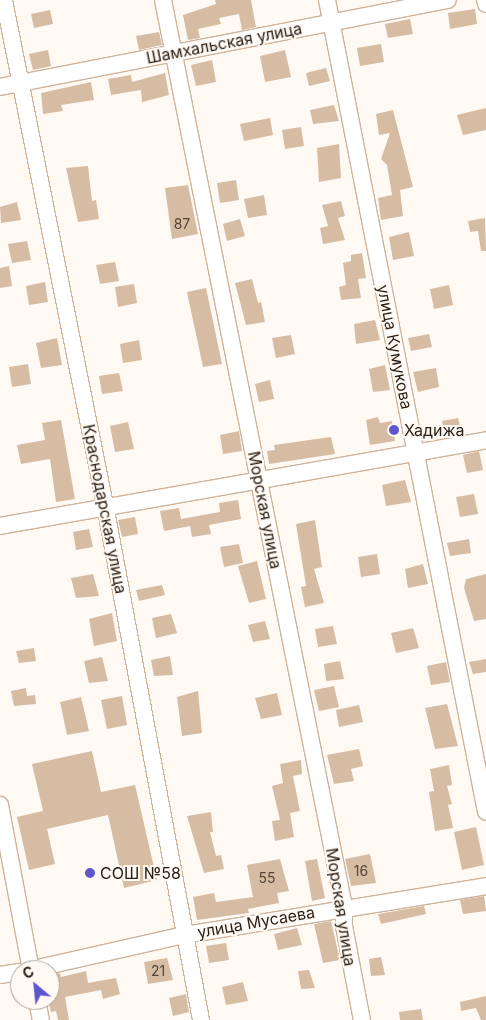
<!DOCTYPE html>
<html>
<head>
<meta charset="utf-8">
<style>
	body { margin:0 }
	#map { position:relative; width:486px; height:1020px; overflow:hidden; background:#fff9f4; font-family:Inter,sans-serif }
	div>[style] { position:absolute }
	.building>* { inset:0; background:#d7bca4 }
	.roads { filter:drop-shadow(1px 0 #ceb39b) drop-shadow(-1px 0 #ceb39b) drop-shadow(0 1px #ceb39b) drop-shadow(0 -1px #ceb39b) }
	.minor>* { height:16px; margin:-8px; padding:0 8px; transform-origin:8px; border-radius:8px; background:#fff }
	.dots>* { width:14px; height:14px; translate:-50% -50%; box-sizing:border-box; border:2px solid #fff9f4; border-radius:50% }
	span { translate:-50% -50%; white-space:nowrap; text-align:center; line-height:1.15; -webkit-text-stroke:4px #fff9f4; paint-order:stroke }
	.number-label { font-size:14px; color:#544538 }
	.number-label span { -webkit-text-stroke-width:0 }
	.street-label { font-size:16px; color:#281d14 }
	.poi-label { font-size:16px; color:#281d14 }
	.left { translate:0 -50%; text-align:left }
	.north { position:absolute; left:10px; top:960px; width:50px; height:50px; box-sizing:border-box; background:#fff9f4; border:1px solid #a9a19a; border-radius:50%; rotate:332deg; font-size:14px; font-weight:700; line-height:20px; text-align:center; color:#281d14 }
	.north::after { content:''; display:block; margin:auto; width:18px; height:22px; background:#5f56ce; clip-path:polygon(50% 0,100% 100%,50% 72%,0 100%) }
</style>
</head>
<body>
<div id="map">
	<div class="building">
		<div style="clip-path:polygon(215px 0,251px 0,256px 27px,242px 30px,239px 14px,219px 18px,221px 24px,198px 29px,200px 38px,188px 40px,183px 15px,216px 4px)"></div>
		<div style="clip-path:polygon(475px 9px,477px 24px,450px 29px,448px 13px)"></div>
		<div style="clip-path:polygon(50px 10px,53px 24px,34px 28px,31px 14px)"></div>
		<div style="clip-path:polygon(410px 19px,413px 34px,388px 38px,385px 24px)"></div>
		<div style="clip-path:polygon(159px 32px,162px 45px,139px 50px,136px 36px)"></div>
		<div style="clip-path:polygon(381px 44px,384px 62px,360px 66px,357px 48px)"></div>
		<div style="clip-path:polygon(48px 50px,51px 66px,33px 70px,29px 54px)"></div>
		<div style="clip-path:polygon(285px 50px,291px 77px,265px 82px,260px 56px)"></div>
		<div style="clip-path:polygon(212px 60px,216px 82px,196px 86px,191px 65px)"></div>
		<div style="clip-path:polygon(326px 68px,330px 81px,309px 86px,306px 73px)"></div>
		<div style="clip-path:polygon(165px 73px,169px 95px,142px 102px,141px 90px,111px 95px,108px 79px,131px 75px,132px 82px)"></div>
		<div style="clip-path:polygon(91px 82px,94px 100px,61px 105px,63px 111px,43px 114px,41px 93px)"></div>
		<div style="clip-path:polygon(334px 105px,339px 121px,313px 124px,310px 110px)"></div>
		<div style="clip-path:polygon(486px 108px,486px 130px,463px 135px,457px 115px)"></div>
		<div style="clip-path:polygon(393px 110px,413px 187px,400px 190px,403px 216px,381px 220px,378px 198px,392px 195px,387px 165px,381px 159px,390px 133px,379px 135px,376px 114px)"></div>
		<div style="clip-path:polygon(270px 118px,273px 135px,244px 141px,240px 124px)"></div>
		<div style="clip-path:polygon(301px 127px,304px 146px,285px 149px,282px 130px)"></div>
		<div style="clip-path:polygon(339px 144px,341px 178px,319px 182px,317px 148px)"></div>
		<div style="clip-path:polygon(88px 166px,92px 201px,96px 200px,99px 219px,78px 222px,66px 168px)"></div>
		<div style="clip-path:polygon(236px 180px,239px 200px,220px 203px,217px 183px)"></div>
		<div style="clip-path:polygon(188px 185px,198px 234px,172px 239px,165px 188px)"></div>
		<div style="clip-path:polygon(264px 195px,267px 215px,248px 218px,244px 199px)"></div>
		<div style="clip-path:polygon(341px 201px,345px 216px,338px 218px,345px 240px,323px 244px,320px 228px,328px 226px,322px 205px)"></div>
		<div style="clip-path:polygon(17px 202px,21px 220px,1px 223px,0 207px)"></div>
		<div style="clip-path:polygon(485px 218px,486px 251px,481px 251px,478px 231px,470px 232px,468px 221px)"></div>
		<div style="clip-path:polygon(240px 219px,245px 236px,227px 241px,223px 224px)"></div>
		<div style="clip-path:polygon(409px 232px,414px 256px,393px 260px,389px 237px)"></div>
		<div style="clip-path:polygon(27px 241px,31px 260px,12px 263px,8px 244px)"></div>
		<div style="clip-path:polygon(362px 253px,366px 278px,358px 279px,361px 298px,341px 300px,339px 287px,346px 285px,343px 263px,351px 261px,351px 255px)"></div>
		<div style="clip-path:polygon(115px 262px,119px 281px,100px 284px,96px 265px)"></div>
		<div style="clip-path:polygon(9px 266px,12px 286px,0 288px,0 268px)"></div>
		<div style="clip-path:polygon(252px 279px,258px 303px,261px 302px,265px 322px,246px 325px,235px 283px)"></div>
		<div style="clip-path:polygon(45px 282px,48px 302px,29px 305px,26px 286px)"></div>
		<div style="clip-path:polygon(134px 284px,137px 303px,118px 307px,115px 287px)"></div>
		<div style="clip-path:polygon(449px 285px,453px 305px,434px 309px,430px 289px)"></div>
		<div style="clip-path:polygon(206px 288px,222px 364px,203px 367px,187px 292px)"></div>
		<div style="clip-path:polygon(375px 320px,380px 340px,356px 344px,354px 324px)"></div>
		<div style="clip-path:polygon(429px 334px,432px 347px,411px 351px,408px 338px)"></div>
		<div style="clip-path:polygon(291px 335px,295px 354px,276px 358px,272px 338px)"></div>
		<div style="clip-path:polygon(57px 338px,62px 365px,41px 368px,36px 343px)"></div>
		<div style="clip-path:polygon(139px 340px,142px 360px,123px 363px,120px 344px)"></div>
		<div style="clip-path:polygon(28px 364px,31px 384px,12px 387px,9px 367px)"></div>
		<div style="clip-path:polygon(385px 365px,390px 390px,373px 392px,369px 369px)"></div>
		<div style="clip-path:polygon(436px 368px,439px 387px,418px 392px,413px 372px)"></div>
		<div style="clip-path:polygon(119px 373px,123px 391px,102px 394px,99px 376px)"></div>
		<div style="clip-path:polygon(270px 380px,274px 399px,259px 402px,255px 384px)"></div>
		<div style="clip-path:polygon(378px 417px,380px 423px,392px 421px,395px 441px,370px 445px,366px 420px)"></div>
		<div style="clip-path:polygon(458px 418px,461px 429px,444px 432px,442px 421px)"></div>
		<div style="clip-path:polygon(61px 420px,75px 499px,56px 502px,50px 459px,21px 464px,17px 445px,45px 440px,42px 423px)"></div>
		<div style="clip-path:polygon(128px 422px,134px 449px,115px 452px,110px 426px)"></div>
		<div style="clip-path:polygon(239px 431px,242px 451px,223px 454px,220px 435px)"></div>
		<div style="clip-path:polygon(331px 437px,335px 454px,269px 464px,267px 451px,275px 450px,274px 445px)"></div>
		<div style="clip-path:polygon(479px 451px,483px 470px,467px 473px,463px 455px)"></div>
		<div style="clip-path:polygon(405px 480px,411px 502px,386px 506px,382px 485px)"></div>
		<div style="clip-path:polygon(474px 494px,478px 514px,460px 517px,456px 497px)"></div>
		<div style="clip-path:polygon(238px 500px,241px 519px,209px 525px,211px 534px,192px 537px,190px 526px,164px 531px,160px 511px,179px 508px,181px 519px,220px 512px,219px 503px)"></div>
		<div style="clip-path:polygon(135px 517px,138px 534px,122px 537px,118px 520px)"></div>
		<div style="clip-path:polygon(315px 520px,322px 567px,314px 569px,324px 603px,305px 607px,301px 587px,306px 586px,296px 524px)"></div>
		<div style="clip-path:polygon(89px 529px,93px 547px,76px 550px,73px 532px)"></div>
		<div style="clip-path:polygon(469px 539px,471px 553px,450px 556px,447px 543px)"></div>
		<div style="clip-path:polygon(239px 544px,243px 563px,224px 567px,220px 547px)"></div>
		<div style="clip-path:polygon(377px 554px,380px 574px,361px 577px,358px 557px)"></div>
		<div style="clip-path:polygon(257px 561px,266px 599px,249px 603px,238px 566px)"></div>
		<div style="clip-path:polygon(423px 564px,428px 584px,408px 588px,405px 569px)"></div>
		<div style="clip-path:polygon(93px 574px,99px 596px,76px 598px,71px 578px)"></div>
		<div style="clip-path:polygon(486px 574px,486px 619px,474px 621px,464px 588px,466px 579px)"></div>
		<div style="clip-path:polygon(162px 585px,165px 595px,139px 601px,136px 590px)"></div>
		<div style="clip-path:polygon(112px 613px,117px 641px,94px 646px,89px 619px)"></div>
		<div style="clip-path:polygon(171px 614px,177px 633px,156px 638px,152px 618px)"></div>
		<div style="clip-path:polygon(265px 621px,270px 639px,253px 642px,248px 625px)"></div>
		<div style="clip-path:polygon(333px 626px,337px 644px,318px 647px,315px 629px)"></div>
		<div style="clip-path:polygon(413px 628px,419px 648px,396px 653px,391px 633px)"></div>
		<div style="clip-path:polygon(34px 648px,36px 661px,19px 663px,16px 651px)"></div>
		<div style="clip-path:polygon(170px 656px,173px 675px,154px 676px,151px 660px)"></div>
		<div style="clip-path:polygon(102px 657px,108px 681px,89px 683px,84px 661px)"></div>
		<div style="clip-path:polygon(486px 659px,486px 672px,473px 674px,469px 662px)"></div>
		<div style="clip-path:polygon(340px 661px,344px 679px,326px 681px,324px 664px)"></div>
		<div style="clip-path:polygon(446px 662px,450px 682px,431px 685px,427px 666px)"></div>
		<div style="clip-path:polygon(334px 686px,339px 707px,319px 711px,314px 690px)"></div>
		<div style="clip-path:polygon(26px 688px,27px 696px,35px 695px,36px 704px,14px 706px,11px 691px)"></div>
		<div style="clip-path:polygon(198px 691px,202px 733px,182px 736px,177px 697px)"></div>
		<div style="clip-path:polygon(277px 693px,282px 715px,261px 719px,255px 698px)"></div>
		<div style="clip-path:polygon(122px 696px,127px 725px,107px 729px,101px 700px)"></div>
		<div style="clip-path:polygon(81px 697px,89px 731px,67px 735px,60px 702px)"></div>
		<div style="clip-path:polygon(447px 704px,458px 746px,435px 749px,425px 708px)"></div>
		<div style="clip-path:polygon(359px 705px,363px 722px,339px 727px,336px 710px)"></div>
		<div style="clip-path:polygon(359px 749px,363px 766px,351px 769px,354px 781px,334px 784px,327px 755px)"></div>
		<div style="clip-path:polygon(92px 751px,101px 792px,135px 785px,157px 880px,124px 888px,108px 815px,47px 829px,55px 864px,29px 870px,17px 817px,43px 811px,32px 764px)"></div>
		<div style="clip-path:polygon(301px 760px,302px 774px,293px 776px,300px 811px,290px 813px,294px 837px,275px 841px,272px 821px,280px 820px,272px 786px,283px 783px,280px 764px)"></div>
		<div style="clip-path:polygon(449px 765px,452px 785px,447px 786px,452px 804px,448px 805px,453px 828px,435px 831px,429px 792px,434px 791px,430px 769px)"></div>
		<div style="clip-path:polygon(211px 812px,213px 832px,210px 832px,216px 856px,221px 855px,224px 869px,204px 873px,187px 816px)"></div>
		<div style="clip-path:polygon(476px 827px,484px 865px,462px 870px,454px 832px)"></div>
		<div style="clip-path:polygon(370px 854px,376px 883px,351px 886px,345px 859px)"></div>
		<div style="clip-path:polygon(280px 859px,289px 891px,277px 893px,279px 903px,248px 909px,249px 913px,197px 920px,193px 897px,214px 893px,216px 902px,253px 897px,247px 865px)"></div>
		<div style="clip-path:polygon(317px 859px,325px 898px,312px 901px,305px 861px)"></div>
		<div style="clip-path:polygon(484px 896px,486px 911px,463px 914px,460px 900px)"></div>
		<div style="clip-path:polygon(424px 906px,426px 914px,381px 924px,378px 914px)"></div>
		<div style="clip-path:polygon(331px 921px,340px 960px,323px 963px,314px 924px)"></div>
		<div style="clip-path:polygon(297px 928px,302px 945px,278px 950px,274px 934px)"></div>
		<div style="clip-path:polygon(226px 943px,229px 960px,209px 963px,206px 946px)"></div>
		<div style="clip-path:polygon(381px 957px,385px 975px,371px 976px,369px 959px)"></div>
		<div style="clip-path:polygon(167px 958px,173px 980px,148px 984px,144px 962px)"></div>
		<div style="clip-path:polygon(309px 970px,315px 988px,301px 989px,298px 971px)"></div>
		<div style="clip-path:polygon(86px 971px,88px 983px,116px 978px,120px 994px,103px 999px,101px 990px,65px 997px,69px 1020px,58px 1020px,56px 1011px,51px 1012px,48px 1000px,50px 976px,60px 973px,61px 977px)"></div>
		<div style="clip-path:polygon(243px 982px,248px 1001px,226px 1005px,222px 987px)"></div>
		<div style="clip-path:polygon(186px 994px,189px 1012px,173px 1016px,169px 998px)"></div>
		<div style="clip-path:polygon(486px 996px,486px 1020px,481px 1020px,476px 1008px,461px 1011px,460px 1002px)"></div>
		<div style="clip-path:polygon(421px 1009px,423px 1020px,400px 1020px,399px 1012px)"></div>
	</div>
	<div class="roads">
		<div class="minor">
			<div style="left:4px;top:0;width:515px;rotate:78.69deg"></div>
			<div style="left:105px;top:505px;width:524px;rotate:79.44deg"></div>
			<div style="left:163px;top:0;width:925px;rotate:78.71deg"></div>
			<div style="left:344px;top:907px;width:19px;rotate:90deg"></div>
			<div style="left:344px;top:926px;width:96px;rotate:79.2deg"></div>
			<div style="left:327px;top:0;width:827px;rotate:78.92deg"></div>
			<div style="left:485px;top:0;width:4px;rotate:76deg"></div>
			<div style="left:0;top:87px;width:456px;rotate:-11deg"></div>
			<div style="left:0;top:526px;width:494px;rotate:-10deg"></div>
			<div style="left:0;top:805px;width:168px;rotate:79.4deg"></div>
			<div style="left:29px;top:970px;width:159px;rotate:-12.7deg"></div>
			<div style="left:184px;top:935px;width:306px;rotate:-9.2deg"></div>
			<div style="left:0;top:975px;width:20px;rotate:-9deg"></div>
			<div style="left:37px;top:1000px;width:20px;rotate:79deg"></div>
		</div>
	</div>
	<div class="dots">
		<div style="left:394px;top:430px;background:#5f56ce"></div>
		<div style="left:90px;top:873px;background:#5f56ce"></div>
	</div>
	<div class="number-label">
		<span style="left:182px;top:224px">87</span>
		<span style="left:361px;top:871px">16</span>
		<span style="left:267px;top:878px">55</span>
		<span style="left:158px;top:971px">21</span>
	</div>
	<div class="street-label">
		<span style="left:224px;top:43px;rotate:-11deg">Шамхальская улица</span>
		<span style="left:395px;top:347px;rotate:79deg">улица Кумукова</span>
		<span style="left:105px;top:509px;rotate:79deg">Краснодарская улица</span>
		<span style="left:265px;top:510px;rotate:79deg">Морская улица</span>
		<span style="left:341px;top:907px;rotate:81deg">Морская улица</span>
		<span style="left:256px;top:922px;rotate:-10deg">улица Мусаева</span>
	</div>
	<div class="poi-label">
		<span class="left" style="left:404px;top:430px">Хадижа</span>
		<span class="left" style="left:100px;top:873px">СОШ №58</span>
	</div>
	<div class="north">С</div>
</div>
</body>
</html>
